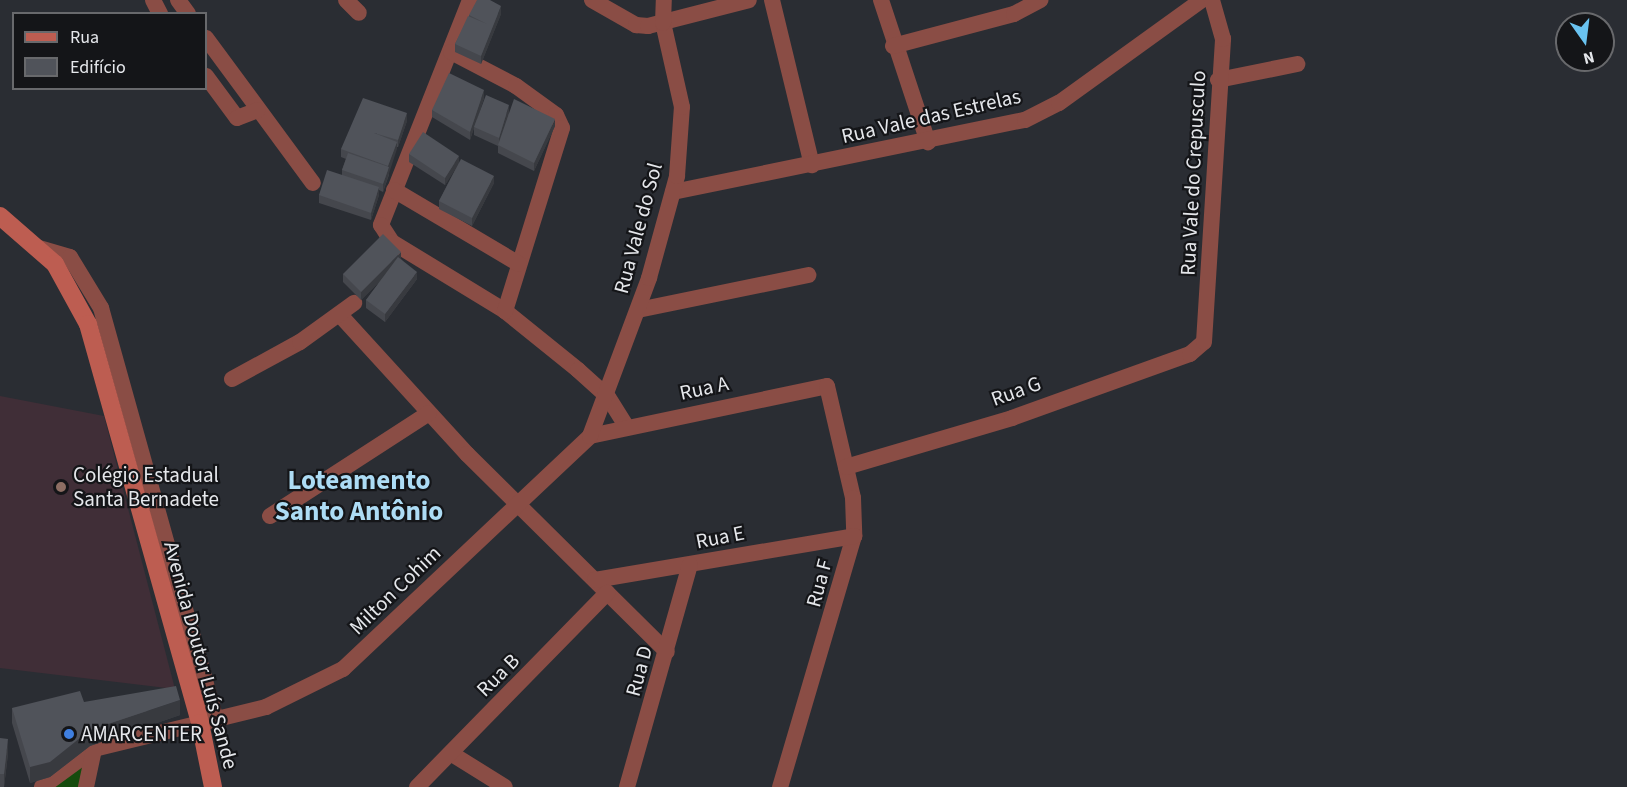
<!DOCTYPE html>
<html>
<head>
<meta charset="utf-8">
<style>
	body { margin:0 }
	#map { position:relative; width:1627px; height:787px; overflow:hidden; background:#2a2d33; font-family:"Source Sans 3",sans-serif }
	div>[style] { position:absolute }
	.education>* { inset:0; background:#402e37 }
	.green>* { inset:0; background:#154b0d }
	.street>* { height:16px; margin:-8px; padding:0 8px; transform-origin:8px; border-radius:8px; background:#8a4d45 }
	.secondary>* { height:18px; margin:-9px; padding:0 9px; transform-origin:9px; border-radius:9px; background:#bd5d51 }
	.wall>* { inset:0; background:#45474d }
	.shaded-wall>* { inset:0; background:#383a3f }
	.building>* { inset:0; background:#50535a }
	.dots>* { width:16px; height:16px; translate:-50% -50%; box-sizing:border-box; border:3px solid #141518; border-radius:50% }
	span { translate:-50% -50%; white-space:nowrap; text-align:center; line-height:1.15; -webkit-text-stroke:4.5px #141518; paint-order:stroke }
	.street-label { font-size:21px; color:#e5e7eb }
	.poi-label { font-size:21px; color:#e5e7eb }
	.left { translate:0 -50%; text-align:left }
	.district-label { font-size:27px; color:#addcf5; font-weight:700 }
	.legend { position:absolute; left:12px; top:12px; width:195px; height:78px; box-sizing:border-box; background:#141518; border:2px solid #68696c; margin:0; padding:8px 10px; list-style:none; font-size:18px; color:#e5e7eb }
	.legend li { display:flex; align-items:center; gap:12px; height:30px }
	.legend b { width:30px; border:2px solid #68696c }
	.north { position:absolute; left:1555px; top:12px; width:60px; height:60px; box-sizing:border-box; background:#141518; border:2px solid #68696c; border-radius:50%; rotate:166deg; font-size:16px; font-weight:700; line-height:24px; text-align:center; color:#e5e7eb }
	.north::after { content:''; display:block; margin:auto; width:21px; height:27px; background:#69c3f1; clip-path:polygon(50% 0,100% 100%,50% 72%,0 100%) }
</style>
</head>
<body>
<div id="map">
	<div class="education">
		<div style="clip-path:polygon(0 396px,104px 416px,175px 689px,0 668px)"></div>
	</div>
	<div class="green">
		<div style="clip-path:polygon(94px 750px,86px 787px,42px 787px)"></div>
	</div>
	<div class="street">
		<div style="left:153px;top:0;width:16px;rotate:63deg"></div>
		<div style="left:178px;top:0;width:17px;rotate:54deg"></div>
		<div style="left:346px;top:0;width:18px;rotate:45deg"></div>
		<div style="left:470px;top:0;width:242px;rotate:111.6deg"></div>
		<div style="left:381px;top:225px;width:20px;rotate:57deg"></div>
		<div style="left:392px;top:242px;width:132px;rotate:31.4deg"></div>
		<div style="left:505px;top:311px;width:94px;rotate:38.9deg"></div>
		<div style="left:578px;top:370px;width:40px;rotate:42deg"></div>
		<div style="left:608px;top:397px;width:36px;rotate:58deg"></div>
		<div style="left:592px;top:0;width:51px;rotate:29.6deg"></div>
		<div style="left:636px;top:25px;width:12px;rotate:5deg"></div>
		<div style="left:648px;top:26px;width:104px;rotate:-14.4deg"></div>
		<div style="left:772px;top:0;width:170px;rotate:76.4deg"></div>
		<div style="left:881px;top:0;width:150px;rotate:71.7deg"></div>
		<div style="left:206px;top:38px;width:180px;rotate:53.6deg"></div>
		<div style="left:893px;top:46px;width:125px;rotate:-14.8deg"></div>
		<div style="left:1014px;top:14px;width:30px;rotate:-28deg"></div>
		<div style="left:451px;top:52px;width:73px;rotate:27.6deg"></div>
		<div style="left:516px;top:86px;width:49px;rotate:35.9deg"></div>
		<div style="left:556px;top:115px;width:14px;rotate:65deg"></div>
		<div style="left:562px;top:128px;width:192px;rotate:107.3deg"></div>
		<div style="left:206px;top:76px;width:52px;rotate:53.6deg"></div>
		<div style="left:237px;top:118px;width:22px;rotate:-21deg"></div>
		<div style="left:1218px;top:80px;width:81px;rotate:-11.4deg"></div>
		<div style="left:394px;top:190px;width:145px;rotate:30.6deg"></div>
		<div style="left:673px;top:192px;width:359px;rotate:-11.6deg"></div>
		<div style="left:1025px;top:120px;width:38px;rotate:-27deg"></div>
		<div style="left:1059px;top:103px;width:176px;rotate:-35.8deg"></div>
		<div style="left:39px;top:248px;width:32px;rotate:16deg"></div>
		<div style="left:70px;top:257px;width:60px;rotate:58.7deg"></div>
		<div style="left:101px;top:308px;width:429px;rotate:74.4deg"></div>
		<div style="left:638px;top:310px;width:174px;rotate:-11.6deg"></div>
		<div style="left:341px;top:316px;width:187px;rotate:47.6deg"></div>
		<div style="left:467px;top:454px;width:281px;rotate:44.7deg"></div>
		<div style="left:232px;top:379px;width:77px;rotate:-28.6deg"></div>
		<div style="left:300px;top:342px;width:67px;rotate:-35.8deg"></div>
		<div style="left:590px;top:436px;width:242px;rotate:-11.9deg"></div>
		<div style="left:827px;top:386px;width:115px;rotate:76.9deg"></div>
		<div style="left:853px;top:498px;width:38px;rotate:88deg"></div>
		<div style="left:854px;top:536px;width:262px;rotate:106.4deg"></div>
		<div style="left:846px;top:467px;width:173px;rotate:-16.4deg"></div>
		<div style="left:1012px;top:418px;width:189px;rotate:-19.8deg"></div>
		<div style="left:1190px;top:354px;width:18px;rotate:-41deg"></div>
		<div style="left:1204px;top:342px;width:304px;rotate:-86.4deg"></div>
		<div style="left:1223px;top:39px;width:41px;rotate:-105.8deg"></div>
		<div style="left:270px;top:516px;width:189px;rotate:-32.9deg"></div>
		<div style="left:595px;top:580px;width:263px;rotate:-9.6deg"></div>
		<div style="left:452px;top:754px;width:62px;rotate:31.9deg"></div>
		<div style="left:42px;top:787px;width:64px;rotate:-36.2deg"></div>
		<div style="left:94px;top:749px;width:177px;rotate:-13.7deg"></div>
		<div style="left:266px;top:707px;width:86px;rotate:-26.3deg"></div>
		<div style="left:343px;top:669px;width:340px;rotate:-43.3deg"></div>
		<div style="left:590px;top:436px;width:169px;rotate:-69.5deg"></div>
		<div style="left:649px;top:278px;width:106px;rotate:-74.6deg"></div>
		<div style="left:677px;top:176px;width:69px;rotate:-85.9deg"></div>
		<div style="left:682px;top:107px;width:86px;rotate:-102.7deg"></div>
		<div style="left:663px;top:23px;width:23px;rotate:-88deg"></div>
		<div style="left:86px;top:787px;width:39px;rotate:-78deg"></div>
		<div style="left:417px;top:787px;width:272px;rotate:-45.6deg"></div>
		<div style="left:627px;top:787px;width:231px;rotate:-74.2deg"></div>
	</div>
	<div class="secondary">
		<div style="left:0;top:216px;width:73px;rotate:41.1deg"></div>
		<div style="left:55px;top:264px;width:68px;rotate:61.2deg"></div>
		<div style="left:88px;top:324px;width:414px;rotate:74.3deg"></div>
		<div style="left:200px;top:723px;width:65px;rotate:78.5deg"></div>
	</div>
	<div class="wall">
		<div style="clip-path:polygon(501px 14px,481px 64px,455px 52px,455px 44px,469px 17px,469px 15px)"></div>
		<div style="clip-path:polygon(484px 98px,477px 119px,509px 113px,555px 126px,534px 171px,498px 153px,498px 146px,474px 135px,474px 128px,470px 140px,432px 117px,432px 110px)"></div>
		<div style="clip-path:polygon(407px 121px,398px 147px,397px 147px,389px 171px,389px 175px,383px 192px,379px 190px,379px 195px,371px 220px,319px 203px,319px 195px,342px 175px,342px 170px,346px 159px,341px 157px,341px 149px)"></div>
		<div style="clip-path:polygon(409px 154px,459px 164px,494px 183px,472px 226px,439px 209px,439px 201px,458px 164px,445px 185px,409px 162px)"></div>
		<div style="clip-path:polygon(401px 259px,417px 279px,385px 322px,366px 308px,366px 300px,381px 280px,361px 300px,343px 282px,343px 274px)"></div>
		<div style="clip-path:polygon(84px 702px,180px 715px,90px 746px,50px 777px,30px 783px,12px 723px,12px 708px)"></div>
		<div style="clip-path:polygon(0 738px,8px 754px,4px 787px,0 787px)"></div>
	</div>
	<div class="shaded-wall">
		<div style="clip-path:polygon(501px 6px,501px 14px,481px 64px,481px 56px)"></div>
		<div style="clip-path:polygon(484px 90px,484px 98px,470px 140px,470px 132px)"></div>
		<div style="clip-path:polygon(509px 105px,509px 113px,499px 146px,499px 138px)"></div>
		<div style="clip-path:polygon(407px 113px,407px 121px,398px 147px,398px 140px)"></div>
		<div style="clip-path:polygon(555px 119px,555px 126px,534px 171px,534px 163px)"></div>
		<div style="clip-path:polygon(397px 142px,397px 149px,383px 192px,383px 184px,388px 170px,388px 166px)"></div>
		<div style="clip-path:polygon(459px 156px,459px 164px,445px 185px,445px 178px)"></div>
		<div style="clip-path:polygon(494px 176px,494px 183px,472px 226px,472px 218px)"></div>
		<div style="clip-path:polygon(379px 187px,379px 195px,371px 220px,371px 213px)"></div>
		<div style="clip-path:polygon(401px 252px,401px 260px,361px 300px,361px 292px)"></div>
		<div style="clip-path:polygon(417px 272px,417px 279px,385px 322px,385px 314px)"></div>
		<div style="clip-path:polygon(180px 700px,180px 715px,90px 746px,50px 777px,30px 783px,30px 767px,90px 730px)"></div>
		<div style="clip-path:polygon(8px 739px,8px 754px,4px 787px,4px 774px)"></div>
	</div>
	<div class="building">
		<div style="clip-path:polygon(477px 0,490px 0,501px 6px,481px 56px,455px 44px,468px 16px,487px 24px,469px 15px)"></div>
		<div style="clip-path:polygon(449px 73px,484px 90px,470px 132px,432px 110px)"></div>
		<div style="clip-path:polygon(486px 95px,509px 105px,499px 138px,474px 127px)"></div>
		<div style="clip-path:polygon(363px 98px,407px 113px,398px 140px,374px 133px,397px 142px,388px 166px,341px 149px)"></div>
		<div style="clip-path:polygon(514px 99px,555px 119px,534px 163px,498px 145px)"></div>
		<div style="clip-path:polygon(423px 132px,459px 156px,445px 178px,409px 154px)"></div>
		<div style="clip-path:polygon(348px 153px,389px 167px,383px 184px,342px 170px)"></div>
		<div style="clip-path:polygon(461px 159px,494px 176px,472px 218px,439px 201px)"></div>
		<div style="clip-path:polygon(327px 170px,379px 187px,371px 213px,319px 195px)"></div>
		<div style="clip-path:polygon(383px 234px,401px 252px,361px 292px,343px 274px)"></div>
		<div style="clip-path:polygon(398px 257px,417px 272px,385px 314px,366px 300px)"></div>
		<div style="clip-path:polygon(176px 686px,180px 700px,90px 730px,50px 762px,30px 767px,12px 708px,80px 691px,84px 702px)"></div>
		<div style="clip-path:polygon(0 738px,8px 739px,4px 774px,0 774px)"></div>
	</div>
	<div class="dots">
		<div style="left:61px;top:487px;background:#8d6e63"></div>
		<div style="left:69px;top:734px;background:#3f7fe0"></div>
	</div>
	<div class="street-label">
		<span style="left:931px;top:116px;rotate:-13deg">Rua Vale das Estrelas</span>
		<span style="left:1193px;top:173px;rotate:-87deg">Rua Vale do Crepusculo</span>
		<span style="left:638px;top:228px;rotate:-75deg">Rua Vale do Sol</span>
		<span style="left:704px;top:388px;rotate:-12deg">Rua A</span>
		<span style="left:1016px;top:391px;rotate:-20deg">Rua G</span>
		<span style="left:720px;top:537px;rotate:-11deg">Rua E</span>
		<span style="left:819px;top:583px;rotate:-75deg">Rua F</span>
		<span style="left:395px;top:590px;rotate:-44deg">Milton Cohim</span>
		<span style="left:201px;top:655px;rotate:75deg">Avenida Doutor Luís Sande</span>
		<span style="left:639px;top:671px;rotate:-75deg">Rua D</span>
		<span style="left:498px;top:675px;rotate:-45deg">Rua B</span>
	</div>
	<div class="poi-label">
		<span class="left" style="left:73px;top:487px">Colégio Estadual<br>Santa Bernadete</span>
		<span class="left" style="left:81px;top:734px">AMARCENTER</span>
	</div>
	<div class="district-label">
		<span style="left:359px;top:496px">Loteamento<br>Santo Antônio</span>
	</div>
	<ul class="legend">
	<li><b style="height:8px;background:#bd5d51"></b>Rua</li>
	<li><b style="height:16px;background:#50535a"></b>Edifício</li>
	</ul>
	<div class="north">N</div>
</div>
</body>
</html>
